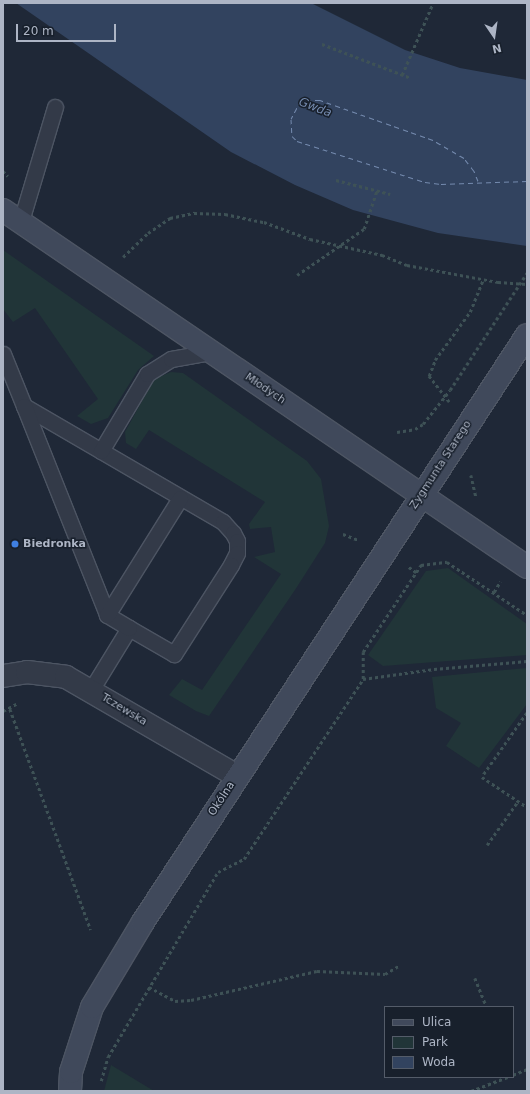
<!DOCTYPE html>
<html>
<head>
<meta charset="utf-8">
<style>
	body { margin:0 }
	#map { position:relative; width:530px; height:1094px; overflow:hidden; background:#1f2837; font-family:"DejaVu Sans",sans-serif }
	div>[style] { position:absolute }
	.green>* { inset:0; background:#213538 }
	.water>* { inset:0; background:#32435f }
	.ferry>* { height:1px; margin-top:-0.5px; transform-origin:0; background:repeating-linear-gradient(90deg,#748aae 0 5px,transparent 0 9px) }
	.path>* { height:2.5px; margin-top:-1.25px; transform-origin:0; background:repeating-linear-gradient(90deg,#3e5256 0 3px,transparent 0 6px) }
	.roads { filter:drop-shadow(1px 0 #4d5563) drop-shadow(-1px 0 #4d5563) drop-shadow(0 1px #4d5563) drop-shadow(0 -1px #4d5563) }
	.lane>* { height:15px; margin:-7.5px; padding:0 7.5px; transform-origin:7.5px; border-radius:7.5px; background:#333a48 }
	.street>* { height:22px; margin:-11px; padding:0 11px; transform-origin:11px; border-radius:11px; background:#333a48 }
	.secondary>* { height:22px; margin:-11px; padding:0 11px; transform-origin:11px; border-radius:11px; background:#40495b }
	.path-bridge>* { height:2.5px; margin-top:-1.25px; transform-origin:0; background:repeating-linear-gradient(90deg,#3e5256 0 3px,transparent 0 6px) }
	.dots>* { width:11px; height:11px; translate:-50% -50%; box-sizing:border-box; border:2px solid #18202c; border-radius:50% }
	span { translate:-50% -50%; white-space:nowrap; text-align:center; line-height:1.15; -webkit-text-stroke:3px #18202c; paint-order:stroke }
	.street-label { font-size:11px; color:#adb5c5 }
	.poi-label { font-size:11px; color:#adb5c5; font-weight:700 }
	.left { translate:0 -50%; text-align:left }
	.water-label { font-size:12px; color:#748aae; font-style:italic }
	.frame { position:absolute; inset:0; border:4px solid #adb5c5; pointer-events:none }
	.legend { position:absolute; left:384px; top:1006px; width:130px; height:72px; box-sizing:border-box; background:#18202c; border:1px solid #545c69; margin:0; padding:5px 7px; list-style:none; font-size:12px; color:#adb5c5 }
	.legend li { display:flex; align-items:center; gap:8px; height:20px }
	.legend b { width:20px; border:1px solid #545c69 }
	.north { position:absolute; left:474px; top:16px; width:40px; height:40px; -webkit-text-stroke:3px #18202c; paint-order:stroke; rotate:167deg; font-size:11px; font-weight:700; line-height:16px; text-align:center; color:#adb5c5 }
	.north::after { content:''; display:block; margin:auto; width:14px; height:18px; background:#adb5c5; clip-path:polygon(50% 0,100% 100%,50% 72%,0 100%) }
	.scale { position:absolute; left:16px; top:24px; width:100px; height:18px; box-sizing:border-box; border:2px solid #adb5c5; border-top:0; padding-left:5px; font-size:12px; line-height:14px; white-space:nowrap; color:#adb5c5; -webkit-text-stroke:3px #18202c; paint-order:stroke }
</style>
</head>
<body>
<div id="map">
	<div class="green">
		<div style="clip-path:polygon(3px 250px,154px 356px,138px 370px,108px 418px,91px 424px,77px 416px,98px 399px,35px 308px,13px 322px,3px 309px)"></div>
		<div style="clip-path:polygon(171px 372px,183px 373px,307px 461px,321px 479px,329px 526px,325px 543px,295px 590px,209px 716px,196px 711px,169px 695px,182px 679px,202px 690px,281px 574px,254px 557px,275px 552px,271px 527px,250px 529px,249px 524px,265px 502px,149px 430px,136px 449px,126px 443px,125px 432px,152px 383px,157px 378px)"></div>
		<div style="clip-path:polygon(448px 568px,527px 624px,527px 655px,383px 666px,368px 655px,426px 571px)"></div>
		<div style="clip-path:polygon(527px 668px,527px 704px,479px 768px,446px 746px,461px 723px,436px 708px,432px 677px)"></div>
		<div style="clip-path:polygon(111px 1065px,154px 1091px,104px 1091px)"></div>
	</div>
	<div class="water">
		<div style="clip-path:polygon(16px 3px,311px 3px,405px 50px,460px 68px,527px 80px,527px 246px,438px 233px,353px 210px,295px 185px,231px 152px)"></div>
	</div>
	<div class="ferry">
		<div style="left:478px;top:181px;width:11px;rotate:-112deg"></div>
		<div style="left:474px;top:171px;width:16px;rotate:-128deg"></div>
		<div style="left:464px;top:158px;width:36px;rotate:-150deg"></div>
		<div style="left:433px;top:140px;width:120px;rotate:-160.5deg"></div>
		<div style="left:320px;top:100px;width:19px;rotate:180deg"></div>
		<div style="left:301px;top:100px;width:21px;rotate:118deg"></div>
		<div style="left:291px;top:119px;width:17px;rotate:87deg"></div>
		<div style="left:292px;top:136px;width:7px;rotate:45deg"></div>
		<div style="left:297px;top:141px;width:134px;rotate:17.8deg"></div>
		<div style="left:425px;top:182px;width:16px;rotate:7deg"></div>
		<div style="left:441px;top:184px;width:86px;rotate:-2deg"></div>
	</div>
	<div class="path">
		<div style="left:322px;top:44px;width:95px;rotate:20.9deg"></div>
		<div style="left:402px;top:75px;width:78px;rotate:-66.7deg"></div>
		<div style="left:3px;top:171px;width:7px;rotate:45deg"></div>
		<div style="left:336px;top:180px;width:56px;rotate:14.5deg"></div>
		<div style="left:123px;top:257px;width:35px;rotate:-44deg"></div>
		<div style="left:148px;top:233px;width:27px;rotate:-34deg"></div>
		<div style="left:170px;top:218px;width:25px;rotate:-12deg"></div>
		<div style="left:194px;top:213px;width:31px;rotate:2deg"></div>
		<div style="left:225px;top:214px;width:40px;rotate:12deg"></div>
		<div style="left:264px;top:222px;width:49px;rotate:20.3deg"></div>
		<div style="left:310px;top:239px;width:74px;rotate:12.5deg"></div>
		<div style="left:382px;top:255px;width:27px;rotate:22deg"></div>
		<div style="left:407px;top:265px;width:93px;rotate:10.6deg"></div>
		<div style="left:498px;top:282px;width:29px;rotate:4deg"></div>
		<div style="left:297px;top:275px;width:81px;rotate:-34.5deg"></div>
		<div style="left:364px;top:229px;width:41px;rotate:-71.6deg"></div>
		<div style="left:449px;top:402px;width:33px;rotate:-128deg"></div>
		<div style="left:429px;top:376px;width:17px;rotate:-69deg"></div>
		<div style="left:435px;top:360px;width:59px;rotate:-53.9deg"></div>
		<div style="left:470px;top:312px;width:35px;rotate:-68deg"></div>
		<div style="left:397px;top:432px;width:18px;rotate:-9deg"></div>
		<div style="left:415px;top:429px;width:9px;rotate:-32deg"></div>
		<div style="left:423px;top:424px;width:43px;rotate:-51.5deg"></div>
		<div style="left:471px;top:475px;width:23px;rotate:77deg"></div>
		<div style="left:343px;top:534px;width:17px;rotate:21deg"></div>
		<div style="left:409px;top:567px;width:9px;rotate:36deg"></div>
		<div style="left:494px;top:592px;width:12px;rotate:-59deg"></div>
		<div style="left:363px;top:679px;width:72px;rotate:-8deg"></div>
		<div style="left:434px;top:669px;width:93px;rotate:-4.9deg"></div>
		<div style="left:10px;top:709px;width:235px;rotate:69.9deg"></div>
		<div style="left:3px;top:711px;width:15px;rotate:-28deg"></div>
		<div style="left:527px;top:713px;width:78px;rotate:125.1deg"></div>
		<div style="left:482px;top:777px;width:54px;rotate:33.7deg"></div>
		<div style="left:487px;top:845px;width:54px;rotate:-54.8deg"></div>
		<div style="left:475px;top:978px;width:31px;rotate:68deg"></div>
		<div style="left:149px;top:987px;width:30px;rotate:28deg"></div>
		<div style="left:175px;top:1001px;width:16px;rotate:-4deg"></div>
		<div style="left:191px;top:1000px;width:129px;rotate:-13deg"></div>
		<div style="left:317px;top:971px;width:68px;rotate:2.5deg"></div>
		<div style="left:385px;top:974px;width:17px;rotate:-31deg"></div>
		<div style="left:513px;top:1075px;width:15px;rotate:-23deg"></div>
		<div style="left:101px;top:1081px;width:25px;rotate:-74deg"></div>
		<div style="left:108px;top:1057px;width:215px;rotate:-59.3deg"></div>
		<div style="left:218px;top:872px;width:29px;rotate:-27deg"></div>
		<div style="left:244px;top:859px;width:216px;rotate:-56.5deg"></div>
		<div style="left:363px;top:679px;width:27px;rotate:-90deg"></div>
		<div style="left:363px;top:652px;width:105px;rotate:-56.3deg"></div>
		<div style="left:421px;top:565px;width:26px;rotate:-7deg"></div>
		<div style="left:447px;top:562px;width:96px;rotate:33.5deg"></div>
		<div style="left:471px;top:1091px;width:39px;rotate:-21deg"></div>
	</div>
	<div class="roads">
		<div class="lane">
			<div style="left:21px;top:221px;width:119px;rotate:-73.4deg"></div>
			<div style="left:3px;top:354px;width:56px;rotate:68deg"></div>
			<div style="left:24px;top:406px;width:230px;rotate:30.2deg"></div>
			<div style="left:223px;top:522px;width:15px;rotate:48deg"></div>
			<div style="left:233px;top:533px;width:9px;rotate:63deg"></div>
			<div style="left:237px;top:541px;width:12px;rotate:90deg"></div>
			<div style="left:237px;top:553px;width:13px;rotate:117deg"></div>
			<div style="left:231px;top:565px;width:106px;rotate:122.6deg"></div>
			<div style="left:174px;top:654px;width:52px;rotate:-150deg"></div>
			<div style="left:129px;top:628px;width:73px;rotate:121.5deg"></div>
			<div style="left:24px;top:406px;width:225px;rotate:68.3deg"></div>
			<div style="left:101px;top:451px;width:90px;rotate:-59.1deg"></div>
			<div style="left:147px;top:374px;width:28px;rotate:-32deg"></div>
			<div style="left:171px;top:359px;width:41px;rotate:-9.9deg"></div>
			<div style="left:129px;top:628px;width:26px;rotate:-149deg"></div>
			<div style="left:107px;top:615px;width:138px;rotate:-58deg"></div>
		</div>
		<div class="street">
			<div style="left:3px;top:676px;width:24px;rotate:-9deg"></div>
			<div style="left:27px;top:672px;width:39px;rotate:7deg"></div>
			<div style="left:66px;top:677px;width:198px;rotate:30.1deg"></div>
		</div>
		<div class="secondary">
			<div style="left:3px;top:210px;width:634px;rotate:34.27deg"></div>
			<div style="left:70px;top:1091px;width:19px;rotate:-87deg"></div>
			<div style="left:71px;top:1072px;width:68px;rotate:-72.1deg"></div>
			<div style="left:92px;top:1007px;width:99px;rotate:-59deg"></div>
			<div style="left:143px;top:922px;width:701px;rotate:-56.81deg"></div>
		</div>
	</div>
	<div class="path-bridge">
		<div style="left:450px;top:390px;width:140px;rotate:-56.7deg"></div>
	</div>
	<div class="dots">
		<div style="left:15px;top:544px;background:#3f7fe0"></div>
	</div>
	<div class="street-label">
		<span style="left:265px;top:389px;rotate:34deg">Młodych</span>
		<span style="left:441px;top:465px;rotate:-57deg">Zygmunta Starego</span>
		<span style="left:124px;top:710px;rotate:31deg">Tczewska</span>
		<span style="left:222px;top:799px;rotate:-57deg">Okólna</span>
	</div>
	<div class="poi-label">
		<span class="left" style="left:23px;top:544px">Biedronka</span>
	</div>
	<div class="water-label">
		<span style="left:315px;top:108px;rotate:21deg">Gwda</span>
	</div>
	<div class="frame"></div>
	<ul class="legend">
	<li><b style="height:5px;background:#40495b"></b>Ulica</li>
	<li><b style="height:11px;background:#213538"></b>Park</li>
	<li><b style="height:11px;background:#32435f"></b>Woda</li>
	</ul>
	<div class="north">N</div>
	<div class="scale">20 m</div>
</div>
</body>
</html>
